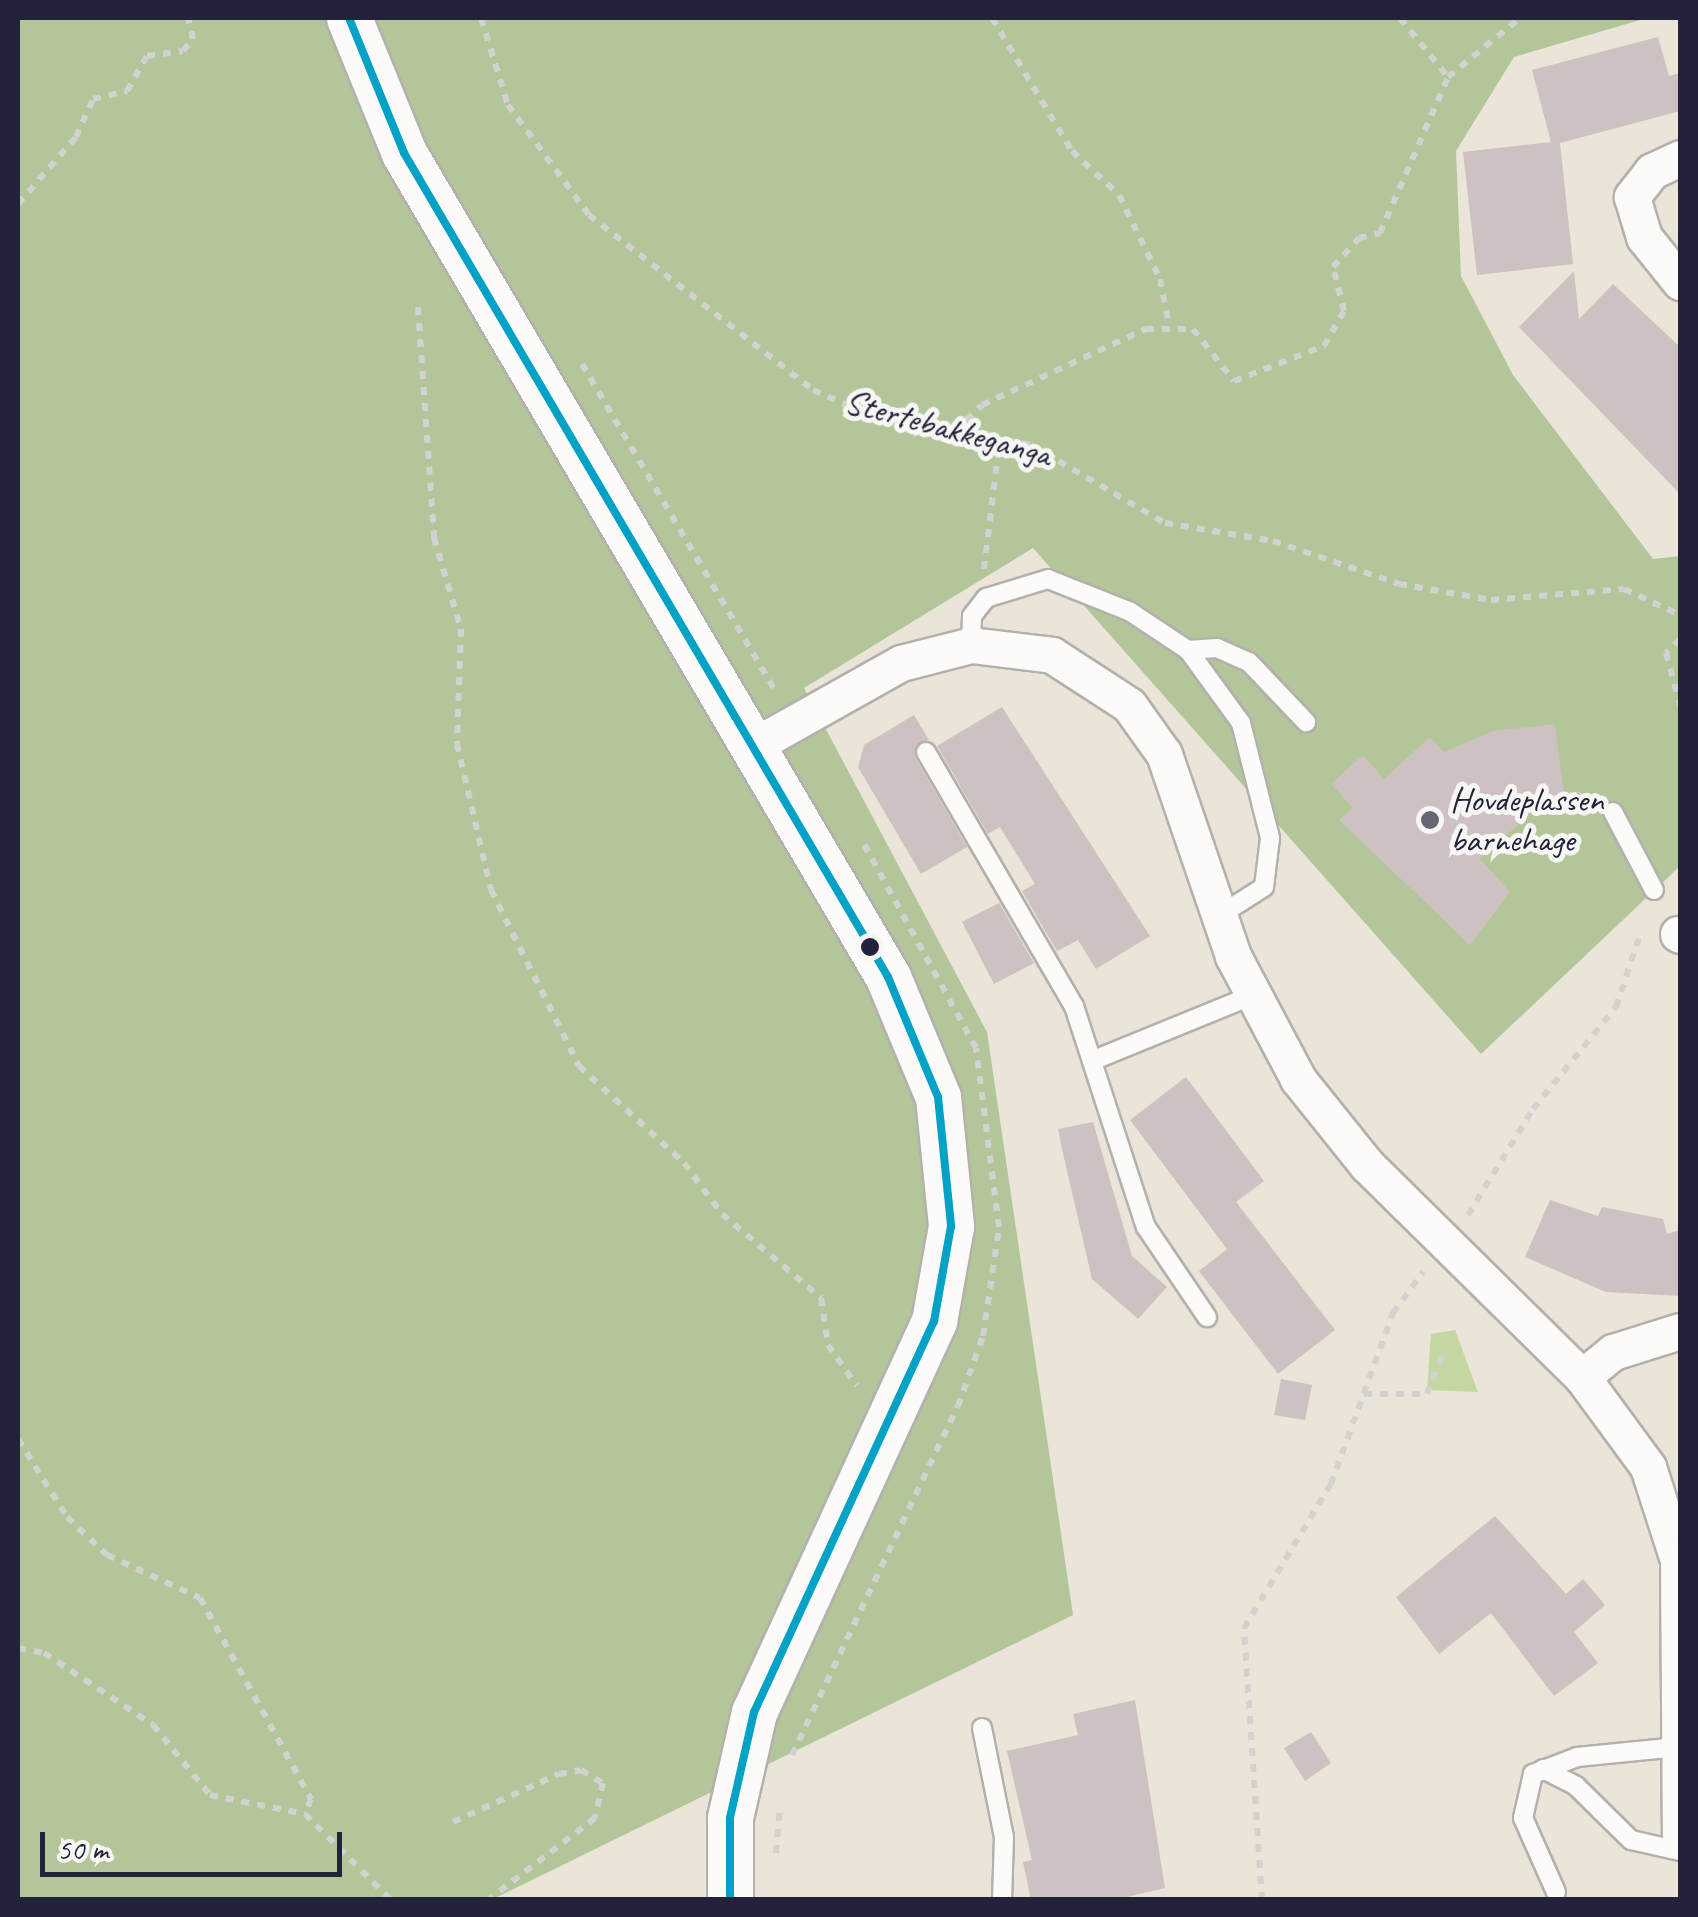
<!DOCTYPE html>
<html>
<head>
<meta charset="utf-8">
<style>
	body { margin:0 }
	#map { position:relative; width:1698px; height:1917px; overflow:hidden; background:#eae4d9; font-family:Caveat,sans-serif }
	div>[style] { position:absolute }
	.green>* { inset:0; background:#c4d6a1 }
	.forest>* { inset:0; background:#b2c69a }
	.building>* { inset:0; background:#cdc1c1 }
	.path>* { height:6px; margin-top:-3px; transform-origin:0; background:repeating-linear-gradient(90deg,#d3d2d0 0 8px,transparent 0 16px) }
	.roads { filter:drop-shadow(2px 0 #b4b0ac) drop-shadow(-2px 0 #b4b0ac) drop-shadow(0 2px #b4b0ac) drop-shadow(0 -2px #b4b0ac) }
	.service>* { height:18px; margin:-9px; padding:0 9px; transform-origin:9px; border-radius:9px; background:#fcfbf9 }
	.minor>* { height:35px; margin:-17.5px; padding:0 17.5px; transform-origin:17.5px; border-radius:17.5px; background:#fcfbf9 }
	.tertiary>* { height:45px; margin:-22.5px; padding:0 22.5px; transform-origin:22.5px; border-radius:22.5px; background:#fcfbf9 }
	.bus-1>* { height:8px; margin:-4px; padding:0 4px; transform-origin:4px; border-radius:4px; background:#02a2c7 }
	.dots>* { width:28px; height:28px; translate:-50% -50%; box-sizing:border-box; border:5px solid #f6f6f2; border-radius:50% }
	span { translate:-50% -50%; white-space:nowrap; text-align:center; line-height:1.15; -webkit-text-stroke:10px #f6f6f2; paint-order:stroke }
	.street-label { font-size:35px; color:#22223b }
	.poi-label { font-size:35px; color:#22223b }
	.left { translate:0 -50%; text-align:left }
	.frame { position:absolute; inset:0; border:20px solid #22223b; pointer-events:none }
	.scale { position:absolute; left:40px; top:1832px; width:302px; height:45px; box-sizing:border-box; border:5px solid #22223b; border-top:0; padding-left:12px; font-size:30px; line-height:35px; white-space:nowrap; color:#22223b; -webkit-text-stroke:8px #f6f6f2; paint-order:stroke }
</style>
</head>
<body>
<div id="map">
	<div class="green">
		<div style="clip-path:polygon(1455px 1330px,1478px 1392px,1427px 1390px,1431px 1334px)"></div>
	</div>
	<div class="forest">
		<div style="clip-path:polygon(18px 18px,1647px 18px,1514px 57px,1456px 151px,1461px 276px,1513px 375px,1653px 559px,1680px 556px,1680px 866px,1481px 1054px,1033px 548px,804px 688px,987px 1032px,1073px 1615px,493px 1899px,18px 1899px)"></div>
	</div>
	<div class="building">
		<div style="clip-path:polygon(1658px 37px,1669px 76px,1680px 73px,1680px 111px,1560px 143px,1573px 264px,1477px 275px,1463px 152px,1551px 142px,1532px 70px)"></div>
		<div style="clip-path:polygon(1574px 271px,1579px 319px,1613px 284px,1680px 347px,1680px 494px,1519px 327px)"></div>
		<div style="clip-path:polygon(1002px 707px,1150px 936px,1096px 969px,1078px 940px,1057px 951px,1022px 891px,1035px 884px,1000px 827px,988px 834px,937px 746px)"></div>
		<div style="clip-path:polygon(914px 715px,929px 740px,916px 745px,915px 757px,967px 847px,921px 874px,858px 767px,864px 745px)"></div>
		<div style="clip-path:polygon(1555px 724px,1565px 802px,1540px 805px,1480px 859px,1510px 892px,1470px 945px,1339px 820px,1353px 808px,1331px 784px,1363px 755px,1384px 779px,1430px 737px,1444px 752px,1492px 731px)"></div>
		<div style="clip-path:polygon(999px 903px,1034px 963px,994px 984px,962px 922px)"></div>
		<div style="clip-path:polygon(1186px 1077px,1264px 1181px,1236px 1202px,1335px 1330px,1278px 1374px,1199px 1271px,1227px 1249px,1130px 1120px)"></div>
		<div style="clip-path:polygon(1093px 1122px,1132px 1256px,1167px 1287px,1138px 1319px,1092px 1279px,1062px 1149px,1058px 1129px)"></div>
		<div style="clip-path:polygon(1550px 1200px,1598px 1216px,1602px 1207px,1663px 1219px,1667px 1234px,1680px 1230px,1680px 1296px,1606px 1292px,1525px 1257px)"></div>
		<div style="clip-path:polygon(1281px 1379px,1312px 1385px,1305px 1420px,1274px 1415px)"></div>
		<div style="clip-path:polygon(1495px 1516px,1566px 1594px,1583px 1579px,1605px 1605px,1574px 1632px,1598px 1663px,1554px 1696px,1491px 1613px,1439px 1654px,1396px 1597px)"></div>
		<div style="clip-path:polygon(1135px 1700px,1165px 1888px,1114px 1900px,1031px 1900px,1023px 1862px,1032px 1860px,1007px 1751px,1078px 1735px,1073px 1714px)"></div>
		<div style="clip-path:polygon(1311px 1732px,1331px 1763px,1305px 1781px,1284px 1748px)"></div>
	</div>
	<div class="path">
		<div style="left:481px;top:18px;width:91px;rotate:72.8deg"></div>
		<div style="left:508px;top:105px;width:137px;rotate:53.6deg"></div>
		<div style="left:589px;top:215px;width:284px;rotate:38deg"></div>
		<div style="left:813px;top:390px;width:57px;rotate:23.9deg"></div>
		<div style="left:865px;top:413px;width:169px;rotate:10.9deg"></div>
		<div style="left:1031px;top:445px;width:155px;rotate:30.2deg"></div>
		<div style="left:1165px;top:523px;width:109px;rotate:9.5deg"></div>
		<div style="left:1273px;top:541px;width:133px;rotate:18.8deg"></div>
		<div style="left:1399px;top:584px;width:93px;rotate:9.9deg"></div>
		<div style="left:1491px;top:600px;width:133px;rotate:-4.7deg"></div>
		<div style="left:1624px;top:589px;width:62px;rotate:24.9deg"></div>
		<div style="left:992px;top:18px;width:155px;rotate:59deg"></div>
		<div style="left:1072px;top:151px;width:64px;rotate:43.1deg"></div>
		<div style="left:1119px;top:195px;width:93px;rotate:64deg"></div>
		<div style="left:1160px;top:279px;width:46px;rotate:78.7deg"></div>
		<div style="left:1400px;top:18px;width:76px;rotate:50.9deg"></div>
		<div style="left:18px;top:204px;width:89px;rotate:-49.1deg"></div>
		<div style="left:76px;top:137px;width:42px;rotate:-65.9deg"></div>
		<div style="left:93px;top:99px;width:35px;rotate:-13deg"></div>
		<div style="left:127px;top:91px;width:40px;rotate:-60.3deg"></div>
		<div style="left:147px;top:56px;width:36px;rotate:-8deg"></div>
		<div style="left:183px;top:51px;width:16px;rotate:-50deg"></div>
		<div style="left:193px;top:39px;width:22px;rotate:-103deg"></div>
		<div style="left:418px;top:307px;width:232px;rotate:86deg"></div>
		<div style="left:434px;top:538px;width:95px;rotate:73.5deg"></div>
		<div style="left:461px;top:629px;width:115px;rotate:92deg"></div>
		<div style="left:457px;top:744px;width:150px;rotate:76.9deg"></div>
		<div style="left:491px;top:890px;width:197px;rotate:63.4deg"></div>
		<div style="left:579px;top:1066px;width:143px;rotate:42.7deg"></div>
		<div style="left:684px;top:1163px;width:64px;rotate:53.3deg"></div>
		<div style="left:722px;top:1214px;width:130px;rotate:40.3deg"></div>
		<div style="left:821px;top:1298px;width:48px;rotate:81.5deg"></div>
		<div style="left:828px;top:1345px;width:50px;rotate:54.7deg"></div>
		<div style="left:582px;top:364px;width:383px;rotate:59.4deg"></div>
		<div style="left:955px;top:431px;width:37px;rotate:-44deg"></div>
		<div style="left:982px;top:405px;width:181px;rotate:-24.9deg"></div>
		<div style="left:1146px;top:329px;width:47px"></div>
		<div style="left:1193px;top:329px;width:66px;rotate:51.7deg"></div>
		<div style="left:1234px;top:381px;width:97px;rotate:-21.3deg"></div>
		<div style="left:1324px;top:346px;width:40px;rotate:-60.3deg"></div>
		<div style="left:1344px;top:311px;width:45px;rotate:-104deg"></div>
		<div style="left:1333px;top:267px;width:39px;rotate:-48deg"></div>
		<div style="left:1359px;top:238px;width:22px;rotate:-13deg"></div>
		<div style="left:1380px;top:233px;width:170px;rotate:-66.4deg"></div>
		<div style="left:1448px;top:77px;width:93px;rotate:-39.3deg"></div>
		<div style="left:984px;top:569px;width:133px;rotate:-83.1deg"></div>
		<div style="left:1680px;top:639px;width:20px;rotate:135deg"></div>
		<div style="left:1666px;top:653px;width:54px;rotate:74.9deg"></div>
		<div style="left:1468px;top:1215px;width:124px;rotate:-58.5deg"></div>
		<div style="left:1533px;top:1109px;width:132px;rotate:-50.9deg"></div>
		<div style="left:1616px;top:1007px;width:76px;rotate:-71.6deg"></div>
		<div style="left:1364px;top:1394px;width:63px"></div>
		<div style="left:1427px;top:1394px;width:47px;rotate:-68.9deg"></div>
		<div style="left:18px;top:1439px;width:92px;rotate:57.9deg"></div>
		<div style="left:67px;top:1517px;width:55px;rotate:43.5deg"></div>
		<div style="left:107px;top:1555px;width:102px;rotate:24.8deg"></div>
		<div style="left:200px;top:1598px;width:230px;rotate:61.1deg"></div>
		<div style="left:311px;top:1799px;width:16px;rotate:112deg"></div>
		<div style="left:305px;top:1814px;width:122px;rotate:45deg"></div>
		<div style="left:18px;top:1648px;width:26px;rotate:11deg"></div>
		<div style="left:44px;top:1653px;width:131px;rotate:33.4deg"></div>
		<div style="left:153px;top:1725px;width:90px;rotate:50.8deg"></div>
		<div style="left:210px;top:1795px;width:97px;rotate:11.3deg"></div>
		<div style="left:792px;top:1755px;width:386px;rotate:-64.6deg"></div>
		<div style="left:958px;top:1406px;width:74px;rotate:-70.3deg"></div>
		<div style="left:983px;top:1336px;width:110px;rotate:-81.6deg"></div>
		<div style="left:999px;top:1227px;width:180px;rotate:-97.3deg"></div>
		<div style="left:976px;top:1048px;width:239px;rotate:-118.8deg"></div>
		<div style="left:453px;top:1822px;width:116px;rotate:-24.4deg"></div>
		<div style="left:559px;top:1774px;width:22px;rotate:-10deg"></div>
		<div style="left:581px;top:1770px;width:26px;rotate:31deg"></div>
		<div style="left:603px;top:1783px;width:36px;rotate:103deg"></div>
		<div style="left:595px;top:1818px;width:135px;rotate:142.5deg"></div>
		<div style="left:776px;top:1853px;width:47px;rotate:-85.1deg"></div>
		<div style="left:1262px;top:1900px;width:273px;rotate:-93.8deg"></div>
		<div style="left:1244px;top:1628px;width:168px;rotate:-58.9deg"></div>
		<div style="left:1331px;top:1484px;width:182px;rotate:-70.1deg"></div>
		<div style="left:1393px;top:1313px;width:51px;rotate:-53.8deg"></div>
	</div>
	<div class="roads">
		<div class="service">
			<div style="left:971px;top:645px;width:29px;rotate:-88deg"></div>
			<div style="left:972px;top:616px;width:23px;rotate:-52deg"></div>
			<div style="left:986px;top:598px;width:65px;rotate:-17deg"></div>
			<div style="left:1048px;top:579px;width:87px;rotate:21.6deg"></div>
			<div style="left:1129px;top:611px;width:71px;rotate:33.5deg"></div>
			<div style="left:1188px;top:650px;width:90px;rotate:54deg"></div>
			<div style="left:1241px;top:723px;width:119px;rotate:75.8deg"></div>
			<div style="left:1270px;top:838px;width:49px;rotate:97deg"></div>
			<div style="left:1264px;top:887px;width:52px;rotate:147.5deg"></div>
			<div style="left:1188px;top:650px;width:29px;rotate:-4deg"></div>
			<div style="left:1217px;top:648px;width:35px;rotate:24deg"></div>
			<div style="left:1249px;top:662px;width:83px;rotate:46.5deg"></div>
			<div style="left:926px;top:752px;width:294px;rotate:59.8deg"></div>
			<div style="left:1074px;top:1006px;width:232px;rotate:72deg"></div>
			<div style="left:1146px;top:1227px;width:109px;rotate:55.9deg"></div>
			<div style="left:1613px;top:812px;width:88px;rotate:62.3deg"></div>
			<div style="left:1094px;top:1060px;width:170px;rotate:-22.2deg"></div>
			<div style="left:982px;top:1728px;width:111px;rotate:78.6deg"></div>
			<div style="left:1004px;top:1837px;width:63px;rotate:91.8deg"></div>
			<div style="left:1543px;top:1769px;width:37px;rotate:27deg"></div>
			<div style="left:1576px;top:1786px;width:77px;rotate:44.5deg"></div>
			<div style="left:1631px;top:1840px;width:50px;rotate:12.7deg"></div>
			<div style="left:1556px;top:1892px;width:81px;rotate:-114deg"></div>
			<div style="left:1523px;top:1818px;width:45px;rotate:-77.2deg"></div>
			<div style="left:1533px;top:1774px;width:47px;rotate:-21.1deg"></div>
			<div style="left:1577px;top:1757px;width:101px;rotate:-5.7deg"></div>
		</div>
		<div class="minor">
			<div style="left:1680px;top:158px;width:31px;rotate:155deg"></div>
			<div style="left:1652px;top:171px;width:33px;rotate:128deg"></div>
			<div style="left:1632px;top:197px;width:42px;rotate:73.3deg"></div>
			<div style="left:1644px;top:237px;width:58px;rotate:51.3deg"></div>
			<div style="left:753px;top:746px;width:170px;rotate:-29.3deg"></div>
			<div style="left:901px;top:663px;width:72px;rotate:-14.4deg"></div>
			<div style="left:971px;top:645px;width:82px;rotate:7deg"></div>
			<div style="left:1052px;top:655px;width:92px;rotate:33deg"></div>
			<div style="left:1129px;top:705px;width:60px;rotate:54.5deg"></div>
			<div style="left:1164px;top:754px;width:213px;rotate:71.1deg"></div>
			<div style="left:1233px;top:956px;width:139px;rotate:62.1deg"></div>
			<div style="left:1298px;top:1079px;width:110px;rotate:51.3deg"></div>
			<div style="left:1367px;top:1165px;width:302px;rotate:44.6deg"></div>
			<div style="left:1582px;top:1377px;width:112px;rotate:53.7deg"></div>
			<div style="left:1648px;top:1467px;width:98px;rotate:72.1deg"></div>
			<div style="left:1678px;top:1560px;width:274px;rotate:89.6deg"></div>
			<div style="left:1678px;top:934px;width:2px;rotate:27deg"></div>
			<div style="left:1582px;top:1377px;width:40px;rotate:-39deg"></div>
			<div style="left:1613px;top:1352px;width:70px;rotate:-17.4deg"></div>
		</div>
		<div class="tertiary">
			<div style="left:349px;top:18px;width:146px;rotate:67.8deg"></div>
			<div style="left:404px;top:153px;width:956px;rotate:59.57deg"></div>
			<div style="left:888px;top:977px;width:130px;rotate:67.4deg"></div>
			<div style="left:938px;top:1097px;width:130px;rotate:84.2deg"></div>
			<div style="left:951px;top:1226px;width:97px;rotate:100.1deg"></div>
			<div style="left:934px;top:1321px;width:430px;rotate:114.7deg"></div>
			<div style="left:754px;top:1712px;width:109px;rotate:102.8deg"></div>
			<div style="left:730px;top:1818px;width:82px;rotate:90deg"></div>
		</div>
	</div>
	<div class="bus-1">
		<div style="left:349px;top:18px;width:146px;rotate:67.8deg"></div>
		<div style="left:404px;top:153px;width:956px;rotate:59.57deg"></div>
		<div style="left:888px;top:977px;width:130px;rotate:67.4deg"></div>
		<div style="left:938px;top:1097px;width:130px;rotate:84.2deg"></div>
		<div style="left:951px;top:1226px;width:97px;rotate:100.1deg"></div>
		<div style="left:934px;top:1321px;width:430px;rotate:114.7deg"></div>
		<div style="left:754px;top:1712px;width:109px;rotate:102.8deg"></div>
		<div style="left:730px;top:1818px;width:82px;rotate:90deg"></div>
	</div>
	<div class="dots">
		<div style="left:1430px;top:820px;background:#686672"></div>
		<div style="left:870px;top:947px;background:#22223b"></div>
	</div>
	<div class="street-label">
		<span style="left:948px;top:428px;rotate:15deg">Stertebakkeganga</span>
	</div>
	<div class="poi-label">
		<span class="left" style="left:1450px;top:820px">Hovdeplassen<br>barnehage</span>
	</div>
	<div class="frame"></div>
	<div class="scale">50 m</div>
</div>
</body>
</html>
